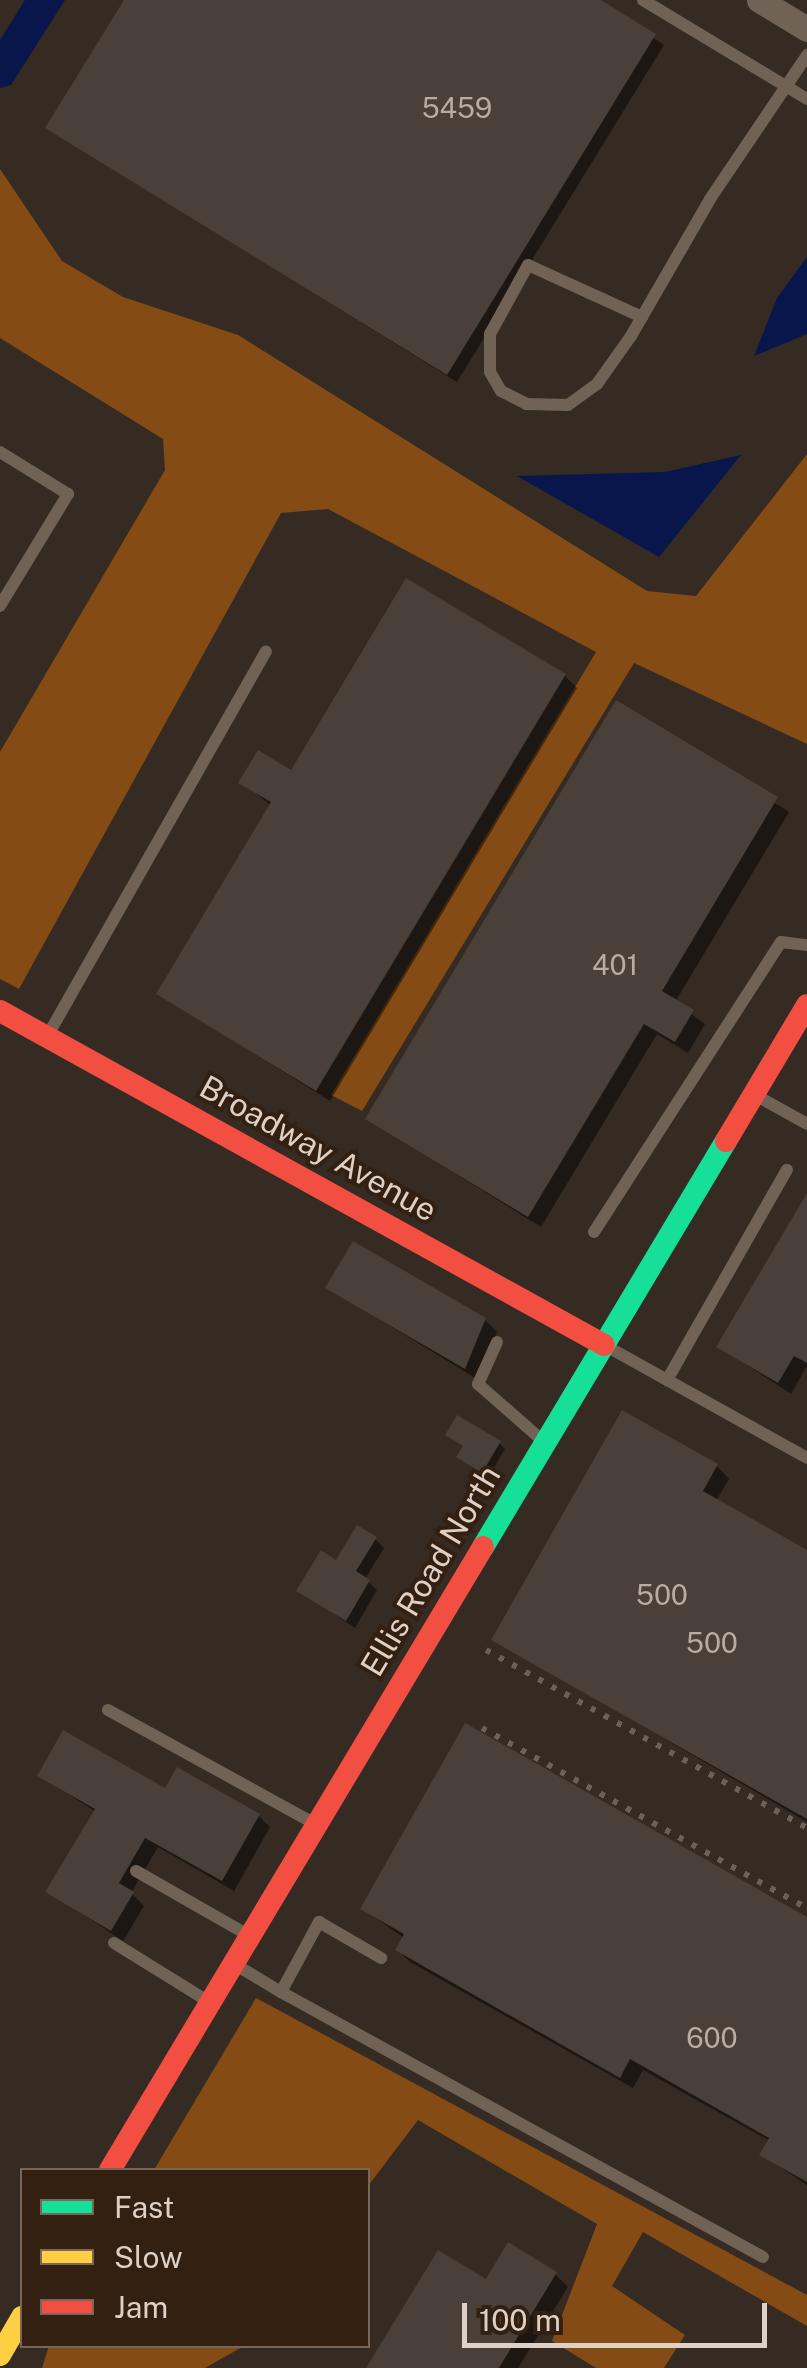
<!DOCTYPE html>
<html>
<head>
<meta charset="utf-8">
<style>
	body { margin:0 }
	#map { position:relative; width:807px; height:2368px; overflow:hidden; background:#352b23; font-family:"Public Sans",sans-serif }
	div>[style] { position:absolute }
	.forest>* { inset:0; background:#844b14 }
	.water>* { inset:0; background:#08164b }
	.shadow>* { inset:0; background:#0007 }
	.building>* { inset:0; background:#484039 }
	.lane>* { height:12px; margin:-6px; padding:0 6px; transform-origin:6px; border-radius:6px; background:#716256 }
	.street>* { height:25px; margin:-12.5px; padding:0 12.5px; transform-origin:12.5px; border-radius:12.5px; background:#716256 }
	.fast>* { height:22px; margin:-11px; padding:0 11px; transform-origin:11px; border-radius:11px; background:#16e098 }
	.slow>* { height:22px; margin:-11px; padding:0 11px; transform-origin:11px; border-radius:11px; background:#ffcf43 }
	.jam>* { height:22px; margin:-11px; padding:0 11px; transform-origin:11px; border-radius:11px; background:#f24e42 }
	.rail>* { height:6px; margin-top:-3px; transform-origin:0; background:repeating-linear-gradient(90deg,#6c6158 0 5px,transparent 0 15px) }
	span { translate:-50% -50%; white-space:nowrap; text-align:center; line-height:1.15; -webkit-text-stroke:8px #332011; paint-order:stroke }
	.number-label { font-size:28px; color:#b8aca4 }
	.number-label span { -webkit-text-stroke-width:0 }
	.street-label { font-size:32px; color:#ddd0c7 }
	.legend { position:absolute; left:20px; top:2168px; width:350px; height:180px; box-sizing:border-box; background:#332011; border:2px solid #77665a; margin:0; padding:12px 18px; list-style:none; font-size:30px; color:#ddd0c7 }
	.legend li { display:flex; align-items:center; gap:20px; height:50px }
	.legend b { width:50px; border:2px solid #77665a }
	.scale { position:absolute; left:462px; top:2303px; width:305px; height:45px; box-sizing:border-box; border:5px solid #ddd0c7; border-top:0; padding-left:12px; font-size:30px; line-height:35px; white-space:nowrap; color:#ddd0c7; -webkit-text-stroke:8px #332011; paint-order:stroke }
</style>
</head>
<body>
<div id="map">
	<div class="forest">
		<div style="clip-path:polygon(0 169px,62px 261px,123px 297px,238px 335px,647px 591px,696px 596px,807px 454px,807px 744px,634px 663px,362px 1111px,331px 1095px,596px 652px,328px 509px,281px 513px,19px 989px,0 979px,0 752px,165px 470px,163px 439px,0 338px)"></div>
		<div style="clip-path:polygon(256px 1998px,807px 2295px,807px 2326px,643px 2232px,612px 2286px,685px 2335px,664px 2368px,596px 2368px,552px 2341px,597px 2224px,418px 2120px,368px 2186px,368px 2170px,154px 2170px)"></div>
		<div style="clip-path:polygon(49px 2346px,244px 2346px,205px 2368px,42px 2368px)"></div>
	</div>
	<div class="water">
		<div style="clip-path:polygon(25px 0,65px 0,11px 85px,0 88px,0 40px)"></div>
		<div style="clip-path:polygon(807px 257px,807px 334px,754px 356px,777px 298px)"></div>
		<div style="clip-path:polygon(741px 455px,659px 557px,517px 476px,665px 472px)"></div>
	</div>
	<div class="shadow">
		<div style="clip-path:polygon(127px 0,596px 0,664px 45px,457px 382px,48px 128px)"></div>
		<div style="clip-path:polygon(565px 676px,577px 688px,330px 1101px,159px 994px,272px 806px,241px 782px,292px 773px)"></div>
		<div style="clip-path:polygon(617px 704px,789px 812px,675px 1002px,705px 1024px,688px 1053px,657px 1034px,541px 1227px,368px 1119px)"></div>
		<div style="clip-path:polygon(807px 1198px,807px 1366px,791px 1394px,720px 1347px)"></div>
		<div style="clip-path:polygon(328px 1288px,485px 1320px,497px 1332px,477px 1379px)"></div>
		<div style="clip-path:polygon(622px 1413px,717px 1466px,729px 1479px,716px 1501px,807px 1553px,807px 1822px,494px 1639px)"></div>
		<div style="clip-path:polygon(448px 1435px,499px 1443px,505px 1449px,488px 1477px,459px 1457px,465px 1447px)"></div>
		<div style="clip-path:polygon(375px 1539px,384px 1548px,365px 1579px,377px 1590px,355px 1628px,300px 1591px)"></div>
		<div style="clip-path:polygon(40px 1776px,166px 1791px,259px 1816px,270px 1827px,234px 1891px,158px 1847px,131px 1893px,144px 1906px,123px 1941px,48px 1891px,96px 1812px)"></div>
		<div style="clip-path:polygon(363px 1909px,807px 1920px,807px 2185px,762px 2155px,770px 2141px,643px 2070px,633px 2088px,410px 1962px,398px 1950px,404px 1938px)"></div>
		<div style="clip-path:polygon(555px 2274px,568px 2287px,518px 2368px,369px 2368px,487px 2282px)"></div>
	</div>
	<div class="building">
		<div style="clip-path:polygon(124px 0,601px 0,656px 34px,447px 375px,45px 128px)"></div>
		<div style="clip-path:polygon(406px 578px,566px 674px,316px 1091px,156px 994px,271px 802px,238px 783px,258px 750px,291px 770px)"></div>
		<div style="clip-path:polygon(616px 700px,778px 797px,662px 991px,694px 1010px,675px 1042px,644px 1024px,528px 1217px,365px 1119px)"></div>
		<div style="clip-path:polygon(807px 1193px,807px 1363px,794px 1356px,778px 1383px,716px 1347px)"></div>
		<div style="clip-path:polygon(353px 1241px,486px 1318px,465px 1369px,325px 1288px)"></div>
		<div style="clip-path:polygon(622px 1410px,718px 1464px,703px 1491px,807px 1550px,807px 1819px,491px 1640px)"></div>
		<div style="clip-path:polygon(457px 1415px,501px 1441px,482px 1473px,456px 1457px,463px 1446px,445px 1435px)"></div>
		<div style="clip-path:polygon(357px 1525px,377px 1537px,356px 1571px,370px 1580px,346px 1621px,296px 1591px,321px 1550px,336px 1560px)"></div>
		<div style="clip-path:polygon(465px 1723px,807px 1917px,807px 2182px,759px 2155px,769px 2138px,630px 2059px,620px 2078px,395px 1950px,404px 1934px,360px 1909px)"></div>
		<div style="clip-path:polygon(63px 1730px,165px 1788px,177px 1767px,260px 1814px,222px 1881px,145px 1838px,119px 1883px,134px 1892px,111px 1931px,45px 1892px,95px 1809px,37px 1776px)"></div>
		<div style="clip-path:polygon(508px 2242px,557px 2272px,499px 2368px,366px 2368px,438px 2250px,486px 2279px)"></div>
	</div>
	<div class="lane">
		<div style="left:643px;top:0;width:192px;rotate:31.1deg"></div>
		<div style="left:642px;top:317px;width:125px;rotate:-155.5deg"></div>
		<div style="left:528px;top:265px;width:79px;rotate:118.8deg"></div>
		<div style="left:490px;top:334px;width:38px;rotate:90deg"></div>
		<div style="left:490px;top:372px;width:22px;rotate:60deg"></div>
		<div style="left:501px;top:391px;width:28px;rotate:27deg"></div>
		<div style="left:526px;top:404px;width:42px;rotate:1.4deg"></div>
		<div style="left:568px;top:405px;width:36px;rotate:-36deg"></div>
		<div style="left:597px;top:384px;width:59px;rotate:-54.7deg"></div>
		<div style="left:631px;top:336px;width:22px;rotate:-60deg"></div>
		<div style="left:642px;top:317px;width:136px;rotate:-60deg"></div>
		<div style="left:710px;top:199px;width:174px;rotate:-56deg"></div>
		<div style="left:0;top:452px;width:80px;rotate:31.7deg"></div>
		<div style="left:68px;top:494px;width:131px;rotate:121.3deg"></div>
		<div style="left:48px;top:1035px;width:441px;rotate:-60.4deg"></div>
		<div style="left:757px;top:1096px;width:57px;rotate:29.2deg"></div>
		<div style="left:594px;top:1232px;width:345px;rotate:-57.2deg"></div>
		<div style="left:781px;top:942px;width:26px;rotate:7deg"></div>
		<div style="left:497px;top:1342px;width:46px;rotate:114.3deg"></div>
		<div style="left:478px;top:1384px;width:88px;rotate:41.3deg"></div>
		<div style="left:606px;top:1346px;width:230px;rotate:29.1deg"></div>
		<div style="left:667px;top:1380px;width:242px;rotate:-60.3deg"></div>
		<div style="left:108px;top:1710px;width:236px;rotate:28.8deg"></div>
		<div style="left:136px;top:1871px;width:129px;rotate:29.7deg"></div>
		<div style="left:114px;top:1943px;width:112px;rotate:31.8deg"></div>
		<div style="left:236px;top:1965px;width:52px;rotate:31deg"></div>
		<div style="left:281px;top:1992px;width:80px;rotate:-61.5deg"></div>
		<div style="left:319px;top:1922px;width:72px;rotate:30.1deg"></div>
		<div style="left:281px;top:1992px;width:550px;rotate:28.8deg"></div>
	</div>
	<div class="street">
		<div style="left:759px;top:0;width:56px;rotate:31.1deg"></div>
	</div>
	<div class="fast">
		<div style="left:483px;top:1547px;width:473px;rotate:-59.1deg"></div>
	</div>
	<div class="slow">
		<div style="left:0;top:2355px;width:44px;rotate:-59.9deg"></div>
	</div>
	<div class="jam">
		<div style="left:0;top:1011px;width:690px;rotate:28.94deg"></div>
		<div style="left:726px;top:1141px;width:158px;rotate:-59.2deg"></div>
		<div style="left:110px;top:2170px;width:726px;rotate:-59.09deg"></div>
	</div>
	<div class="rail">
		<div style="left:486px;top:1650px;width:367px;rotate:29deg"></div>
		<div style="left:482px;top:1728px;width:372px;rotate:29deg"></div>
	</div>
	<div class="number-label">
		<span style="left:457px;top:108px">5459</span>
		<span style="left:615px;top:965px">401</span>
		<span style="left:662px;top:1595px">500</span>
		<span style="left:712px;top:1643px">500</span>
		<span style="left:712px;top:2038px">600</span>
	</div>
	<div class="street-label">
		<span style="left:318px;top:1149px;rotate:29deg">Broadway Avenue</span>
		<span style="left:431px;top:1571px;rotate:-59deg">Ellis Road North</span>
	</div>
	<ul class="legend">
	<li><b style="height:12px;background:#16e098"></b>Fast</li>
	<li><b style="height:12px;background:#ffcf43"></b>Slow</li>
	<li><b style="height:12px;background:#f24e42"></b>Jam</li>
	</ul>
	<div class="scale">100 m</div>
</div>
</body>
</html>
